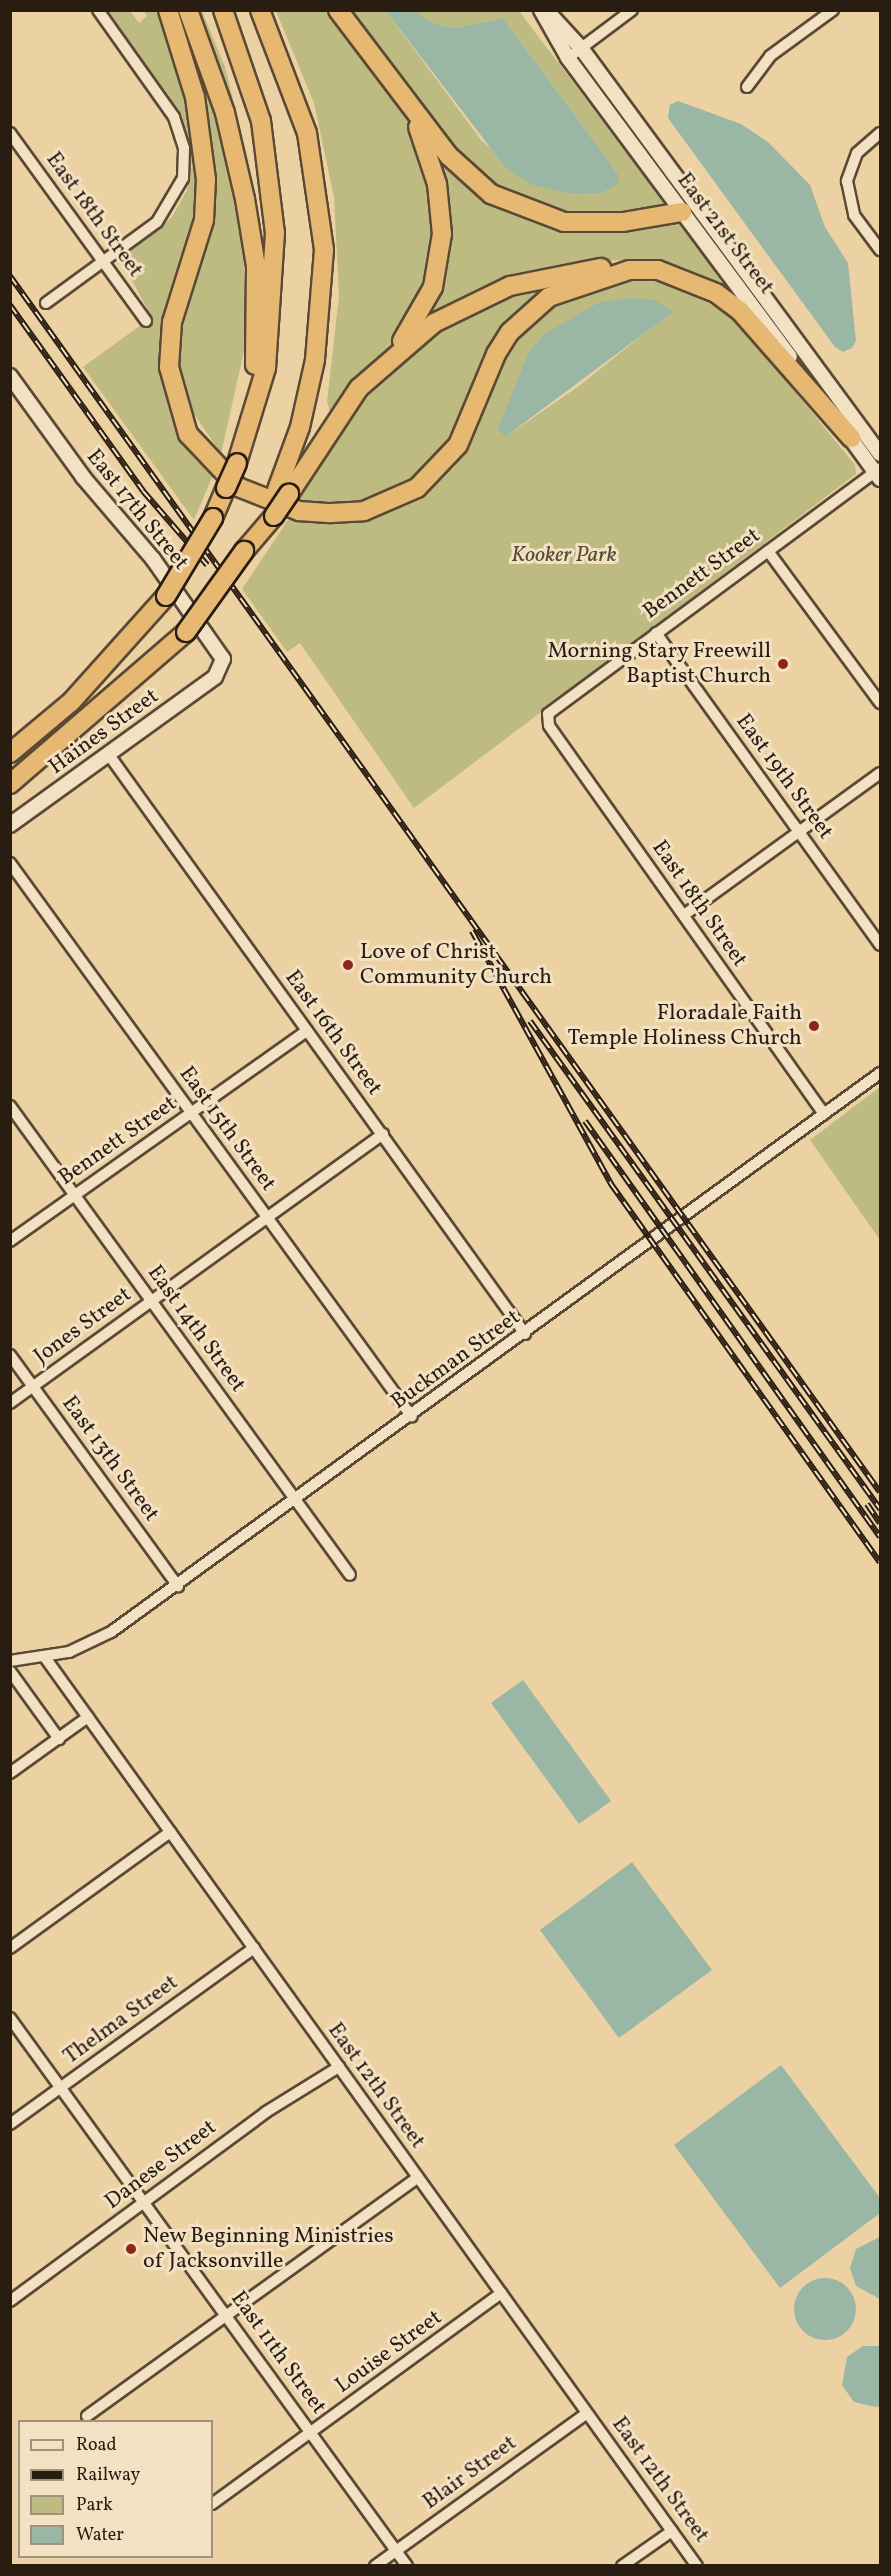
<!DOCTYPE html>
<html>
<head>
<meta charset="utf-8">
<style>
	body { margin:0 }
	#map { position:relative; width:891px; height:2576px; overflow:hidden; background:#ecd1a3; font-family:Vollkorn,serif }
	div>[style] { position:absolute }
	.green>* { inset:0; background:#bdba82 }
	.water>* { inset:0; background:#99b7a4 }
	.round { border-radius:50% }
	.roads { filter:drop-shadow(2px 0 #5a4935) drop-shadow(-2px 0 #5a4935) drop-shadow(0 2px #5a4935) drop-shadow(0 -2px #5a4935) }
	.street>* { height:10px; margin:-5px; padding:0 5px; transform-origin:5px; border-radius:5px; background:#f3e1c3 }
	.secondary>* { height:14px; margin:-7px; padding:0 7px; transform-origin:7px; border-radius:7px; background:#f3e1c3 }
	.highway>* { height:18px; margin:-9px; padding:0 9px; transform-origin:9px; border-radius:9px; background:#e6b872 }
	.rail>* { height:6px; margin-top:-3px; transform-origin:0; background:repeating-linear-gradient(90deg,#f3e1c3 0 11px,#291c10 0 22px); box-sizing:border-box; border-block:2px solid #291c10 }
	.bridges { filter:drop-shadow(2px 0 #291c10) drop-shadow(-2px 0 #291c10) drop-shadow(0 2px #291c10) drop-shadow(0 -2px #291c10) }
	.highway-bridge>* { height:18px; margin:-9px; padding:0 9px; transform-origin:9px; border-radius:9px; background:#e6b872 }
	.dots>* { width:16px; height:16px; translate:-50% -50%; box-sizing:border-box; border:3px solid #f3e1c3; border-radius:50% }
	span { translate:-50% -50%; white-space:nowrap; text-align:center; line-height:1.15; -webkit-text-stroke:6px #f3e1c3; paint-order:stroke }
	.street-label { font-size:22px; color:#291c10 }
	.park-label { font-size:22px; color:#554b32; font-style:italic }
	.poi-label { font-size:22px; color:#291c10 }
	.right { translate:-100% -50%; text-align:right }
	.left { translate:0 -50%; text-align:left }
	.frame { position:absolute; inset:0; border:12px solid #291c10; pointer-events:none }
	.legend { position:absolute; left:18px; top:2420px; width:195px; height:138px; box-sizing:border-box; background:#f3e1c3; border:2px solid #a2927b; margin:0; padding:8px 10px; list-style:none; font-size:18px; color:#291c10 }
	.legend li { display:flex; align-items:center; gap:12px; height:30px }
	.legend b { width:30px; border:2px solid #a2927b }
</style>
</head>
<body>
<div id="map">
	<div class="green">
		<div style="clip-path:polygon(107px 11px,130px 11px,139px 23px,147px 16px,144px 11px,158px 11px,178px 61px,197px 147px,199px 213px,169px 307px,186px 438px,180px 442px,213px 475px,194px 520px,83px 367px,152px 317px,120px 259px,172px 217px,187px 190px,192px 165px,181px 113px)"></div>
		<div style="clip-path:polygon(195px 11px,202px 11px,225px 67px,249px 164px,223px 77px)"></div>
		<div style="clip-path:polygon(276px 11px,328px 11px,414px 129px,437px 203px,429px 277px,400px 335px,332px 417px,327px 402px,339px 296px,334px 197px,314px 103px)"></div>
		<div style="clip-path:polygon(353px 11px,386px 11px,481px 140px,532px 185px,601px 193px,618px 174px,503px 18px,455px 28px,432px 23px,415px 11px,519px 11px,666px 205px,573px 217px,512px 198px,472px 170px)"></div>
		<div style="clip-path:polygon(183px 24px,215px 107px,244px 243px,245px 346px,221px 454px,195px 415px,189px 417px,180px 393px,176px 336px,208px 229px)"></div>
		<div style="clip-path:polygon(446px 160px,507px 209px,556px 226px,677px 219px,721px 280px,716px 283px,658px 261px,587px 260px,503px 280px,435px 314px,430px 308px,449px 217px,441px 164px)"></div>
		<div style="clip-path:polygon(evenodd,655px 276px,732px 315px,855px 465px,856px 474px,414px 808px,300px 643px,287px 652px,242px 589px,290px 517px,323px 521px,448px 466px,453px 469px,479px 424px,513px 340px,550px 302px,621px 280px,654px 281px,655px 276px,672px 311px,579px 386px,505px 437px,672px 311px)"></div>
		<div style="clip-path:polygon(556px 284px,512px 319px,460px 430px,416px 478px,360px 503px,327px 505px,300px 499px,366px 393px,426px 334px,484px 300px)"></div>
		<div style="clip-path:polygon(880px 1087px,880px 1240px,810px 1140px)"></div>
	</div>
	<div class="water">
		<div style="clip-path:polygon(386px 11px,415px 11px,432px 23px,455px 28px,503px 18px,618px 174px,618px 185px,601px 193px,574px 194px,532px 185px,505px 167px)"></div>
		<div style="clip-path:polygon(678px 101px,741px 124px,769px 143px,810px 185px,825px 227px,848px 263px,856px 341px,852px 348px,843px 352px,835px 347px,668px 118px,670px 105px)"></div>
		<div style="clip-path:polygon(629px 298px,655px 300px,673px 312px,505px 437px,498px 428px,528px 354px,544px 334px,598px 303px)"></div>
		<div style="clip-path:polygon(523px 1680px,611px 1801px,579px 1824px,491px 1703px)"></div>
		<div style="clip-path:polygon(632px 1862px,712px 1970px,619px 2038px,540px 1930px)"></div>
		<div style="clip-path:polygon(781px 2065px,880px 2198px,880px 2213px,780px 2288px,674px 2145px)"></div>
		<div style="clip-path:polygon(880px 2237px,880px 2299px,856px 2286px,850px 2268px,856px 2249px)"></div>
		<div class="round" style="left:794px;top:2278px;width:62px;height:62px"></div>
		<div style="clip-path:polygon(863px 2346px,880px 2346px,880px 2406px,875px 2407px,854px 2402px,842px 2385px,847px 2357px)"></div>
	</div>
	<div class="roads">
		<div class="street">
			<div style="left:568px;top:58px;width:80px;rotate:-36.9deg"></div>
			<div style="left:747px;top:87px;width:39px;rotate:-53deg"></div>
			<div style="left:770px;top:56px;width:78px;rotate:-36.1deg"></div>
			<div style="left:10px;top:133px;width:232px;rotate:54.1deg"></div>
			<div style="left:880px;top:133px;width:30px;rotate:139deg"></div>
			<div style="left:857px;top:153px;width:30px;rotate:110deg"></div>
			<div style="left:847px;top:181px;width:35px;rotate:78deg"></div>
			<div style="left:854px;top:215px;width:44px;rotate:53.4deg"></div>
			<div style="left:46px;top:303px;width:137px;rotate:-36.1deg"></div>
			<div style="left:157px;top:222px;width:51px;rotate:-59.4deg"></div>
			<div style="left:183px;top:178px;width:30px;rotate:-88deg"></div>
			<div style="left:184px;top:148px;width:33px;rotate:-108deg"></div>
			<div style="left:174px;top:117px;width:131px;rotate:-125.4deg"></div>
			<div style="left:768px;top:551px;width:189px;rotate:53.6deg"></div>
			<div style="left:656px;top:633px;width:384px;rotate:54.3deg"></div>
			<div style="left:109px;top:755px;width:713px;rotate:54.3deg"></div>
			<div style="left:10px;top:863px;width:684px;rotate:54.03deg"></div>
			<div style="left:684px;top:915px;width:242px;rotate:-35.9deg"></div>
			<div style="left:10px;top:1106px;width:579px;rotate:54.06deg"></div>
			<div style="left:824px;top:1114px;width:476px;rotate:-125.3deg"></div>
			<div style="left:549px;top:725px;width:11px;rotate:-95deg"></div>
			<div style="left:548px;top:714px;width:413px;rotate:-36.5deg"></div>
			<div style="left:10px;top:1241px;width:364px;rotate:-35.3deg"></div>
			<div style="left:10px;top:1355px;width:286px;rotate:54deg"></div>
			<div style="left:10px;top:1403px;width:460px;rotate:-35.8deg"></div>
			<div style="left:44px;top:1656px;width:1120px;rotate:54.34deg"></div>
			<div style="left:10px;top:1661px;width:60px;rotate:-8.7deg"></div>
			<div style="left:69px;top:1652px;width:47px;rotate:-25.5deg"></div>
			<div style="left:111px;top:1632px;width:951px;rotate:-36.01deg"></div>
			<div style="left:10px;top:1671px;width:84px;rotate:54.2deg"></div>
			<div style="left:10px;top:1773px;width:96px;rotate:-35.7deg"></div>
			<div style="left:10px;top:1948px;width:198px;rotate:-35.9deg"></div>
			<div style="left:10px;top:2018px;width:677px;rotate:54.08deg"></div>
			<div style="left:10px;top:2124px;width:301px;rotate:-35.8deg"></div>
			<div style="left:10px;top:2301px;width:318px;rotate:-36.4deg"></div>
			<div style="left:266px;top:2112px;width:86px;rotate:-31.7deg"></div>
			<div style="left:87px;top:2416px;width:408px;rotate:-35.8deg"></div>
			<div style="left:212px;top:2504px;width:358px;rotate:-36.1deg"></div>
			<div style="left:375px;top:2566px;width:261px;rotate:-35.8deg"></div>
			<div style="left:622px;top:2566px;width:61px;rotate:-35deg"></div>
		</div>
		<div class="secondary">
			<div style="left:541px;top:10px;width:55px;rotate:60.6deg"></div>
			<div style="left:568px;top:58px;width:372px;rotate:53.4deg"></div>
			<div style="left:546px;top:10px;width:52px;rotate:47.4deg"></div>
			<div style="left:581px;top:48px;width:504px;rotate:53.63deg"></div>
			<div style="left:10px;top:376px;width:125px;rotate:54.1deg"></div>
			<div style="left:83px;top:477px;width:108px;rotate:49.5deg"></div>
			<div style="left:153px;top:559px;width:122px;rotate:55deg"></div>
			<div style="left:223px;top:659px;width:20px;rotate:114deg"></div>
			<div style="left:215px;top:677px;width:253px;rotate:144.2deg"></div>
			<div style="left:846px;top:432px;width:58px;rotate:54.1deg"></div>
		</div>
		<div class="highway">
			<div style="left:168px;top:10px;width:91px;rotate:72.8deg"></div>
			<div style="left:195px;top:97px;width:83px;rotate:82.4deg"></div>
			<div style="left:206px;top:179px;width:41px;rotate:92.8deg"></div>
			<div style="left:204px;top:220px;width:107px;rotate:107.4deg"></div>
			<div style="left:172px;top:322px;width:45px;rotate:93.8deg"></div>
			<div style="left:169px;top:367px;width:70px;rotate:74.2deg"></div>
			<div style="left:188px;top:434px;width:73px;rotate:46.7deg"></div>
			<div style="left:238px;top:487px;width:66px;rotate:21.5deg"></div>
			<div style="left:299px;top:511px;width:32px;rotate:4deg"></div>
			<div style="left:331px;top:513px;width:33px;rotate:-3deg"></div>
			<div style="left:364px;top:511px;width:58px;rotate:-23.5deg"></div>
			<div style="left:417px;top:488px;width:59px;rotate:-46.4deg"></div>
			<div style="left:458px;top:445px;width:99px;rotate:-67.3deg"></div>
			<div style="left:496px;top:354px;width:26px;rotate:-58deg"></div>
			<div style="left:510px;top:332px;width:52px;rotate:-41.9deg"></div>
			<div style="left:549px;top:297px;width:84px;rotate:-18.6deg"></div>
			<div style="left:629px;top:270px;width:29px"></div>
			<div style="left:658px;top:270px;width:62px;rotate:21.6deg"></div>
			<div style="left:716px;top:293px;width:30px;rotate:37deg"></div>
			<div style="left:740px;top:311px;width:169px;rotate:48.8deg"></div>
			<div style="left:188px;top:10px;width:109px;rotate:70.2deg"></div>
			<div style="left:225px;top:113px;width:88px;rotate:76.9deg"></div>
			<div style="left:245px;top:199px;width:68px;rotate:80.7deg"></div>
			<div style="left:256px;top:266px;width:99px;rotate:90.6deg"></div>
			<div style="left:223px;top:10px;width:117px;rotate:71.1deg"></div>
			<div style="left:261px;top:121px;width:113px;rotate:82.9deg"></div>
			<div style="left:275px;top:233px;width:135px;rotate:93.8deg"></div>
			<div style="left:266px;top:368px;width:99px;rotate:107deg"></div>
			<div style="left:260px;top:10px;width:132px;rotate:69.1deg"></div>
			<div style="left:307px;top:133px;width:118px;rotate:81.7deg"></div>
			<div style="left:324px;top:250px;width:110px;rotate:94.7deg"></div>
			<div style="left:315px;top:360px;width:69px;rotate:102.6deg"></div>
			<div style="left:300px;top:427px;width:67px;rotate:110.1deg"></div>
			<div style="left:338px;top:10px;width:183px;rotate:52.8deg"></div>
			<div style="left:449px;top:156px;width:57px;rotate:42.1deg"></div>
			<div style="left:491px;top:194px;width:78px;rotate:21deg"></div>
			<div style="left:564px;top:222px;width:59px"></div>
			<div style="left:623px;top:222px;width:60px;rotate:-9.6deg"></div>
			<div style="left:402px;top:341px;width:62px;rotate:-60.1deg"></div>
			<div style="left:433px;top:287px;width:54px;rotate:-80.4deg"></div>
			<div style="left:442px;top:234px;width:50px;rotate:-95.7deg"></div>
			<div style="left:437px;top:184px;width:60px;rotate:-108.4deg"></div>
			<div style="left:289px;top:494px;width:127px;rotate:-56.6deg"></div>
			<div style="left:359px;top:388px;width:99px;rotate:-40.9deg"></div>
			<div style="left:434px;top:323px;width:85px;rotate:-26deg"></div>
			<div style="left:510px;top:286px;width:93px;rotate:-11.2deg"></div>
			<div style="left:213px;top:518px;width:33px;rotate:-67deg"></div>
			<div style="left:244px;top:551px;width:46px;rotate:-49.4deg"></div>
			<div style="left:10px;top:753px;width:80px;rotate:-39.9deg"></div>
			<div style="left:71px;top:702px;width:142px;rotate:-48.1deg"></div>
			<div style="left:10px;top:784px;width:233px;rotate:-40.8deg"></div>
		</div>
	</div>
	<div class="rail">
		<div style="left:10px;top:276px;width:1495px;rotate:54.42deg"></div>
		<div style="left:10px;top:305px;width:229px;rotate:54.4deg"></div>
		<div style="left:143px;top:491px;width:98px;rotate:49.1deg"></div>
		<div style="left:472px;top:931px;width:289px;rotate:61.2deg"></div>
		<div style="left:611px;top:1184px;width:464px;rotate:54.6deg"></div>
		<div style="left:530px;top:1021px;width:601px;rotate:54.35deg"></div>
		<div style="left:585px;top:1121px;width:510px;rotate:54.66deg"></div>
		<div style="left:867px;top:1504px;width:23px;rotate:56deg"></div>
	</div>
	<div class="bridges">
		<div class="highway-bridge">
			<div style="left:226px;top:488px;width:27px;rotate:-66deg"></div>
			<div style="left:274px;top:516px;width:27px;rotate:-56deg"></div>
			<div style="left:166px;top:596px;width:91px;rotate:-58.9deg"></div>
			<div style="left:186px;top:632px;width:100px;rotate:-54.4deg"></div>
		</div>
	</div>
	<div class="dots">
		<div style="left:783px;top:664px;background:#8f2418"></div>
		<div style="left:348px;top:965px;background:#8f2418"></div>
		<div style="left:814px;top:1026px;background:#8f2418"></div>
		<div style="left:131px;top:2249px;background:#8f2418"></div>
	</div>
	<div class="street-label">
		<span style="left:94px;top:215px;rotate:54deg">East 18th Street</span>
		<span style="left:725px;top:234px;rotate:53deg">East 21st Street</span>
		<span style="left:137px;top:510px;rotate:51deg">East 17th Street</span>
		<span style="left:702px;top:574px;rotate:-36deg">Bennett Street</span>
		<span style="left:104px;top:732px;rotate:-36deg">Haines Street</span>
		<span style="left:784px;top:777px;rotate:54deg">East 19th Street</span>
		<span style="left:699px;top:904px;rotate:55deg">East 18th Street</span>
		<span style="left:333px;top:1033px;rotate:54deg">East 16th Street</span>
		<span style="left:227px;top:1129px;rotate:54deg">East 15th Street</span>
		<span style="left:118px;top:1141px;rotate:-35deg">Bennett Street</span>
		<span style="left:83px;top:1326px;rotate:-36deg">Jones Street</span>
		<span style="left:196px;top:1329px;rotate:54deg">East 14th Street</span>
		<span style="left:456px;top:1360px;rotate:-36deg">Buckman Street</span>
		<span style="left:110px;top:1459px;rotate:54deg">East 13th Street</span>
		<span style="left:121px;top:2020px;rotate:-36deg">Thelma Street</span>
		<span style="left:376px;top:2086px;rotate:54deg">East 12th Street</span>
		<span style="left:161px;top:2165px;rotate:-37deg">Danese Street</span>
		<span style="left:389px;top:2352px;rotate:-36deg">Louise Street</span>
		<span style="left:278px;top:2353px;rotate:54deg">East 11th Street</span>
		<span style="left:470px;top:2473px;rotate:-36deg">Blair Street</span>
		<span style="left:660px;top:2480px;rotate:54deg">East 12th Street</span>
	</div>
	<div class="park-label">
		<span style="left:564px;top:556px">Kooker Park</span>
	</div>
	<div class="poi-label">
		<span class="right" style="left:771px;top:664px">Morning Stary Freewill<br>Baptist Church</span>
		<span class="left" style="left:360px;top:965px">Love of Christ<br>Community Church</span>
		<span class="right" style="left:802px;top:1026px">Floradale Faith<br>Temple Holiness Church</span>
		<span class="left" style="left:143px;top:2249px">New Beginning Ministries<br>of Jacksonville</span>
	</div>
	<div class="frame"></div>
	<ul class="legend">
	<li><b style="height:8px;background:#f3e1c3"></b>Road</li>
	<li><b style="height:8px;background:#291c10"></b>Railway</li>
	<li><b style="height:16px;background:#bdba82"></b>Park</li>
	<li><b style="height:16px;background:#99b7a4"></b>Water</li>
	</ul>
</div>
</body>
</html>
